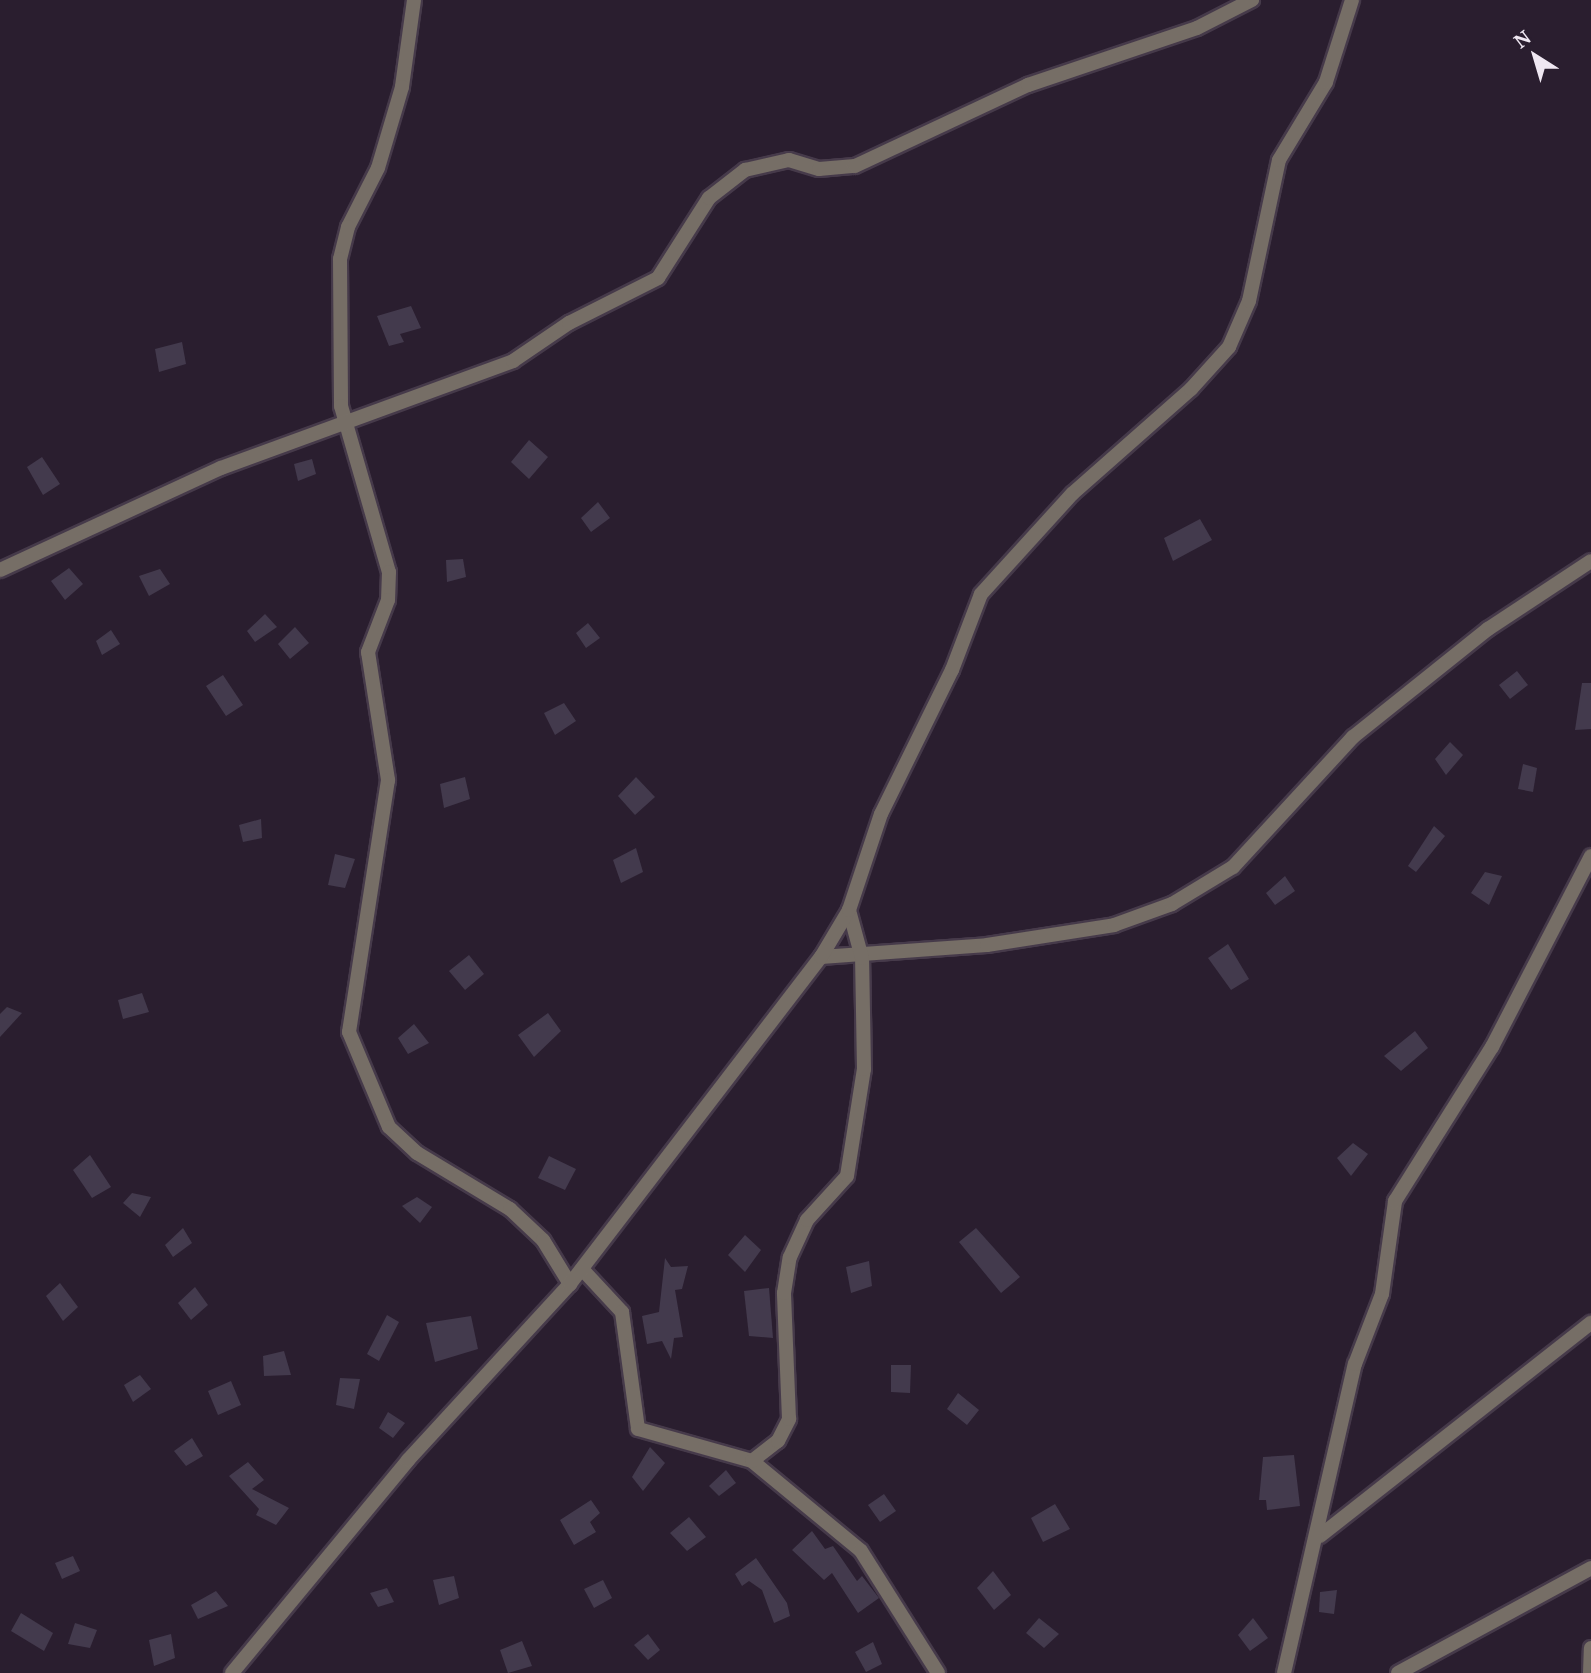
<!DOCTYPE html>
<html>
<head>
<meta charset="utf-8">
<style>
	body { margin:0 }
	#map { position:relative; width:1591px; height:1673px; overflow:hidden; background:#2a1e2f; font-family:"Noto Serif",serif }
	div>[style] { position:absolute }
	.building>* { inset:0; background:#433a4d }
	.roads { filter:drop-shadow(2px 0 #463a4a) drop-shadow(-2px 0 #463a4a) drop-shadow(0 2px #463a4a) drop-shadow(0 -2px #463a4a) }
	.minor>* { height:14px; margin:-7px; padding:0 7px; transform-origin:7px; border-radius:7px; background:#766e66 }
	span { translate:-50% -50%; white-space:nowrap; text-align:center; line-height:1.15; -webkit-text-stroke:6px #2a1e2f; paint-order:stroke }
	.north { position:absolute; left:1500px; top:21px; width:70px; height:70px; -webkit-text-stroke:5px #2a1e2f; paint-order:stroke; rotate:323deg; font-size:19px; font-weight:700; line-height:28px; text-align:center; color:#efe7f2 }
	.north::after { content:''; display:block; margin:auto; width:24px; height:32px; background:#efe7f2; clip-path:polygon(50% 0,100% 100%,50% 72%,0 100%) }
</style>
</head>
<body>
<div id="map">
	<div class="building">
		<div style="clip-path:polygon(411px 306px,421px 328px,400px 334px,404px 342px,389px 346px,377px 316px)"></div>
		<div style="clip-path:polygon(182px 342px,186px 364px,159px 372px,155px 349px)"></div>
		<div style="clip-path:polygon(529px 440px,548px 457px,529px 479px,511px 462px)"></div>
		<div style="clip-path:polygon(42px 457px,60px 484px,43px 495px,27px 467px)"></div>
		<div style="clip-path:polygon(312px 459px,316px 474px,298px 481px,294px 464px)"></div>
		<div style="clip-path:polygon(598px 502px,610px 518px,591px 532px,581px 518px)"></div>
		<div style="clip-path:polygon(1200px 519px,1212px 540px,1173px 561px,1164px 538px)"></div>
		<div style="clip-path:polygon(463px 559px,466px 577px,447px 582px,446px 560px)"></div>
		<div style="clip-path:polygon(69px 568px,83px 584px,65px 600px,51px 581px)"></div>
		<div style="clip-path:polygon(160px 569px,170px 584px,149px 596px,139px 576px)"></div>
		<div style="clip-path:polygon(265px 614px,277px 627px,255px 642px,247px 631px)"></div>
		<div style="clip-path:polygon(588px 623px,600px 638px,586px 648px,576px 633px)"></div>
		<div style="clip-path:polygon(295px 627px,309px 643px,290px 659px,278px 644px)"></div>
		<div style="clip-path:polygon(111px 630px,120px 644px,102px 655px,96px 641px)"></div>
		<div style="clip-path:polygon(1517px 671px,1528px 685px,1510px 699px,1499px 685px)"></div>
		<div style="clip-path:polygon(223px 675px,243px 705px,226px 716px,206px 686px)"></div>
		<div style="clip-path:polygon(1582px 683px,1591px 683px,1591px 729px,1575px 730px)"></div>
		<div style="clip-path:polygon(564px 703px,576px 721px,555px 735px,544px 713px)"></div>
		<div style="clip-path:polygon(1450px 742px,1463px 755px,1446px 775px,1435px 759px)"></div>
		<div style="clip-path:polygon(1523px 764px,1537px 768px,1533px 792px,1518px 789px)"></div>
		<div style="clip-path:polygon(465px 777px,470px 799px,444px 808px,440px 784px)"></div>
		<div style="clip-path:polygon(636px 777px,655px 797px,635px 815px,618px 796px)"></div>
		<div style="clip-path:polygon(261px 819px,262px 838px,243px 842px,239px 825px)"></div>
		<div style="clip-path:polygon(1434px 826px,1445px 836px,1416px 872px,1408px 866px)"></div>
		<div style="clip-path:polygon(636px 848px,643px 872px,621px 883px,613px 860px)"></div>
		<div style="clip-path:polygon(335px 854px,355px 859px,345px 888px,328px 885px)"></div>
		<div style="clip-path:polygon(1485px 872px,1502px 876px,1489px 905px,1471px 893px)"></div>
		<div style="clip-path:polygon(1285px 876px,1295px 891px,1275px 905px,1266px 893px)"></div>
		<div style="clip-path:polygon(1228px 944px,1249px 979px,1231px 990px,1208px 958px)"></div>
		<div style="clip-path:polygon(469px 955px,484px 974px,465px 990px,449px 971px)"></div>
		<div style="clip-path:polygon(142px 993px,149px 1012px,123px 1019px,118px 1000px)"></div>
		<div style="clip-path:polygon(7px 1007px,22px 1013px,0 1037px,0 1014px)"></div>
		<div style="clip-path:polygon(548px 1013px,561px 1031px,534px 1057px,518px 1035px)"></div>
		<div style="clip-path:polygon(414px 1024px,429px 1043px,408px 1054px,398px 1038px)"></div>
		<div style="clip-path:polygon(1415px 1031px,1428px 1048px,1401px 1071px,1384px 1056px)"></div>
		<div style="clip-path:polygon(1353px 1143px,1368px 1154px,1351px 1176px,1337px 1158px)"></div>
		<div style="clip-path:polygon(90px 1155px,111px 1187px,92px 1198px,73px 1170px)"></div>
		<div style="clip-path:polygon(549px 1156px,576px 1169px,565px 1190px,538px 1178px)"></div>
		<div style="clip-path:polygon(132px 1193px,151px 1197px,140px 1217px,123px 1203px)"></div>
		<div style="clip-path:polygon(417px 1197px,432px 1207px,420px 1223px,402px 1206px)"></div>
		<div style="clip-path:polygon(183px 1228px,192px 1243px,173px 1257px,165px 1245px)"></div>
		<div style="clip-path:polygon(976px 1228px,1020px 1277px,1001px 1293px,959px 1242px)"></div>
		<div style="clip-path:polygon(745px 1235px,761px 1250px,745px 1272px,728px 1255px)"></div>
		<div style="clip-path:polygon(665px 1258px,671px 1267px,688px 1266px,682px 1289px,675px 1290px,683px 1337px,674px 1338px,671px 1359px,662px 1341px,647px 1344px,642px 1316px,659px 1312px)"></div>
		<div style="clip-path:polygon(869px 1261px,872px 1286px,851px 1293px,846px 1267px)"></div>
		<div style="clip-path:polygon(60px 1283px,78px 1307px,63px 1321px,46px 1296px)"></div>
		<div style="clip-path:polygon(195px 1287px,208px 1305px,191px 1320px,178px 1303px)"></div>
		<div style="clip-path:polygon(769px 1288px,773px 1338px,749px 1336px,744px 1291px)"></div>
		<div style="clip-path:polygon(387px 1315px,399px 1322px,379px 1361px,367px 1354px)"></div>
		<div style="clip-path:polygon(471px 1316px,478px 1349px,435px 1362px,426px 1323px)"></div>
		<div style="clip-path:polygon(284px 1351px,291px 1375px,264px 1376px,263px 1356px)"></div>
		<div style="clip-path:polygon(891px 1365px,911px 1365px,910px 1393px,891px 1392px)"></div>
		<div style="clip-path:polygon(140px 1375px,151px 1389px,133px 1402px,124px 1385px)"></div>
		<div style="clip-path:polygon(340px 1378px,360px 1379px,354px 1409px,336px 1405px)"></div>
		<div style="clip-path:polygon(231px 1381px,241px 1405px,218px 1415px,208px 1391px)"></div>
		<div style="clip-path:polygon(958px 1393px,979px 1410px,967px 1425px,947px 1409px)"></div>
		<div style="clip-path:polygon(388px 1412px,405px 1423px,393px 1438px,379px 1428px)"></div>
		<div style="clip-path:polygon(192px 1438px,203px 1456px,186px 1466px,174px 1451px)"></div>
		<div style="clip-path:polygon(650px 1447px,665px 1463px,643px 1491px,632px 1477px)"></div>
		<div style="clip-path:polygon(1294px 1455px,1300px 1506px,1267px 1510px,1266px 1500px,1259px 1500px,1263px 1457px)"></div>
		<div style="clip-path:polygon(248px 1462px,264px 1480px,252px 1489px,289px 1508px,276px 1525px,256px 1515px,259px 1509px,229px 1476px)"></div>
		<div style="clip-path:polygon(726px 1470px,736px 1483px,719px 1496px,709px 1486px)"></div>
		<div style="clip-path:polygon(884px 1494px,896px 1511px,880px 1522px,868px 1505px)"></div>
		<div style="clip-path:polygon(591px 1500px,600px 1513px,590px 1522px,596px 1532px,574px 1545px,560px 1520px)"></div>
		<div style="clip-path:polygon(1055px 1504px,1070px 1529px,1043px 1542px,1031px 1518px)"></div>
		<div style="clip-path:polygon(689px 1517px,706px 1537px,687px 1551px,670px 1533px)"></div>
		<div style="clip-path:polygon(812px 1531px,825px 1549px,833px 1546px,857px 1581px,862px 1576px,879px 1598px,858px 1613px,832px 1573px,824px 1580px,792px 1550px)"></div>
		<div style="clip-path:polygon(73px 1556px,80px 1571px,62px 1579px,55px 1563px)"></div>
		<div style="clip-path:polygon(756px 1558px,787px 1603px,790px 1616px,774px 1623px,762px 1590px,749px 1581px,742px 1586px,735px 1574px)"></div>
		<div style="clip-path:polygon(993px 1571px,1011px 1595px,994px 1610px,977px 1588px)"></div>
		<div style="clip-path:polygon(454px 1576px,459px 1598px,439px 1605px,433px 1580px)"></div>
		<div style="clip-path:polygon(603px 1580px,612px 1598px,594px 1608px,584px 1589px)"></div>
		<div style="clip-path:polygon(387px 1588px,394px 1602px,378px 1607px,370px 1593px)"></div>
		<div style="clip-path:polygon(1337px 1590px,1334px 1614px,1319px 1612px,1320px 1592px)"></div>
		<div style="clip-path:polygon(216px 1591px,228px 1606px,198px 1619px,191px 1605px)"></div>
		<div style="clip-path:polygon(21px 1613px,53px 1633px,44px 1651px,11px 1631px)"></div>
		<div style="clip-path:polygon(1039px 1618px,1059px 1634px,1044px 1648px,1026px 1633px)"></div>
		<div style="clip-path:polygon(1253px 1618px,1268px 1638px,1250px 1651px,1238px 1635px)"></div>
		<div style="clip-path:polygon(75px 1623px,97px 1630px,90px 1648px,68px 1644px)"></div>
		<div style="clip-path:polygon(171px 1634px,175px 1658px,154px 1666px,149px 1640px)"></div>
		<div style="clip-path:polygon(648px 1634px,660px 1650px,648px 1660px,634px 1645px)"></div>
		<div style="clip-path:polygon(522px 1641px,532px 1666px,508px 1673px,500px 1650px)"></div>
		<div style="clip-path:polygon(873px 1642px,882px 1664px,866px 1672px,855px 1652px)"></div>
	</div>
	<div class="roads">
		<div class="minor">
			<div style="left:414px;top:0;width:88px;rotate:97.9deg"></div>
			<div style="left:402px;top:87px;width:84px;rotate:106.5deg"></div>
			<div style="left:378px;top:168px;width:66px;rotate:117deg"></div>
			<div style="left:348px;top:227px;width:33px;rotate:104deg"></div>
			<div style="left:340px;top:259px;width:147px;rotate:89.6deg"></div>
			<div style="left:341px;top:406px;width:173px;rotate:73.9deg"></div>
			<div style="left:389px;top:572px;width:28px;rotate:92deg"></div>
			<div style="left:388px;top:600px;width:56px;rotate:111deg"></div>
			<div style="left:368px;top:652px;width:130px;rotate:81.1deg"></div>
			<div style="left:388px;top:780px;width:255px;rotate:98.8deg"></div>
			<div style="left:349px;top:1032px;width:103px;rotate:67.2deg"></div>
			<div style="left:389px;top:1127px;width:38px;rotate:43deg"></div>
			<div style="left:417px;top:1153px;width:109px;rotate:31.1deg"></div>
			<div style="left:510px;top:1209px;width:45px;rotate:43.2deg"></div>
			<div style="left:543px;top:1240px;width:52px;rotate:58.5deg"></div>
			<div style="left:0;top:570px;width:243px;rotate:-24.8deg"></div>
			<div style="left:221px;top:468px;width:311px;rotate:-20.1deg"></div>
			<div style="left:513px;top:361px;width:68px;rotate:-34.2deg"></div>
			<div style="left:569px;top:323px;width:100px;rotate:-26.8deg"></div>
			<div style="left:658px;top:278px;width:95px;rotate:-57.5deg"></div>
			<div style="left:709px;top:198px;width:46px;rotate:-37.9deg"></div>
			<div style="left:745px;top:170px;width:45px;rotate:-12.8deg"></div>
			<div style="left:789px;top:160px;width:31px;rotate:17deg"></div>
			<div style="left:819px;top:169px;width:36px;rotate:-5deg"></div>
			<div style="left:855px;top:166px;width:191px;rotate:-25.1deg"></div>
			<div style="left:1028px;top:85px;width:178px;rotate:-18.6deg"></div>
			<div style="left:1197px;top:28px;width:62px;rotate:-27deg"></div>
			<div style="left:821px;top:957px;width:166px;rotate:-4.1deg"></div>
			<div style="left:987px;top:945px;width:129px;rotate:-8.9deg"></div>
			<div style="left:1114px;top:925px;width:62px;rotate:-19.9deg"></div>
			<div style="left:1172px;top:904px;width:71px;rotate:-31.2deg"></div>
			<div style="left:1233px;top:867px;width:177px;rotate:-47.3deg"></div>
			<div style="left:1353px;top:737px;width:173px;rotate:-38.7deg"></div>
			<div style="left:1488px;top:629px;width:123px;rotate:-33.4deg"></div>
			<div style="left:582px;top:1269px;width:59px;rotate:47.1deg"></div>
			<div style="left:622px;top:1312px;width:118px;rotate:82.2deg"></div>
			<div style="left:638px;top:1429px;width:118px;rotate:15.7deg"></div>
			<div style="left:752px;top:1461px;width:141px;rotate:39.5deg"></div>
			<div style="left:861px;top:1551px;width:144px;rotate:57.7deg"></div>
			<div style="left:752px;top:1461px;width:33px;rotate:-38deg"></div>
			<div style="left:778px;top:1441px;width:25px;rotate:-63deg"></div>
			<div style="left:789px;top:1419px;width:126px;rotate:-92.3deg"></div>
			<div style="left:784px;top:1293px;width:36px;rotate:-81deg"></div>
			<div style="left:790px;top:1257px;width:41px;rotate:-65.3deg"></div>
			<div style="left:807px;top:1220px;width:59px;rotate:-47.7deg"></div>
			<div style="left:847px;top:1176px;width:108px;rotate:-81deg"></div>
			<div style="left:864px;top:1069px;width:111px;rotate:-91deg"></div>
			<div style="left:862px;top:958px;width:50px;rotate:-105.2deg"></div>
			<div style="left:1320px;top:1536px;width:345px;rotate:-38.2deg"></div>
			<div style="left:232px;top:1673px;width:276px;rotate:-50.4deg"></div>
			<div style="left:408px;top:1460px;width:239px;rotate:-47.4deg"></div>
			<div style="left:570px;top:1284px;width:412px;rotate:-52.5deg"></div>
			<div style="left:821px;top:957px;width:55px;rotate:-59.2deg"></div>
			<div style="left:849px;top:910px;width:101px;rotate:-71.6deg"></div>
			<div style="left:881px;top:814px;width:161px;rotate:-63.8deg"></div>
			<div style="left:952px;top:670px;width:81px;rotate:-69.1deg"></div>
			<div style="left:981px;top:594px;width:135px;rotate:-47.7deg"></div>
			<div style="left:1072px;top:494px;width:159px;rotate:-41.4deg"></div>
			<div style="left:1191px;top:389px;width:57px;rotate:-47.9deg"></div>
			<div style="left:1229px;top:347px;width:50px;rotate:-66.5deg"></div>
			<div style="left:1249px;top:301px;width:144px;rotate:-78deg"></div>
			<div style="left:1279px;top:160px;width:91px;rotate:-58.9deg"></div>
			<div style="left:1326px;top:82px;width:86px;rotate:-72.4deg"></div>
			<div style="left:1284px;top:1673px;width:317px;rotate:-77.1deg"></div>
			<div style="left:1355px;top:1364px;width:75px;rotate:-68.9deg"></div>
			<div style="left:1382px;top:1294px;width:94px;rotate:-82deg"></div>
			<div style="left:1395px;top:1201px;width:182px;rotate:-57.8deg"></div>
			<div style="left:1492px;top:1047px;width:215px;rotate:-62.6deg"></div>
			<div style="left:1398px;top:1673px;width:220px;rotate:-28.5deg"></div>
			<div style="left:1590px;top:1673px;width:25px;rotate:-88deg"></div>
		</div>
	</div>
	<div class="north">N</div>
</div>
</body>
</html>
